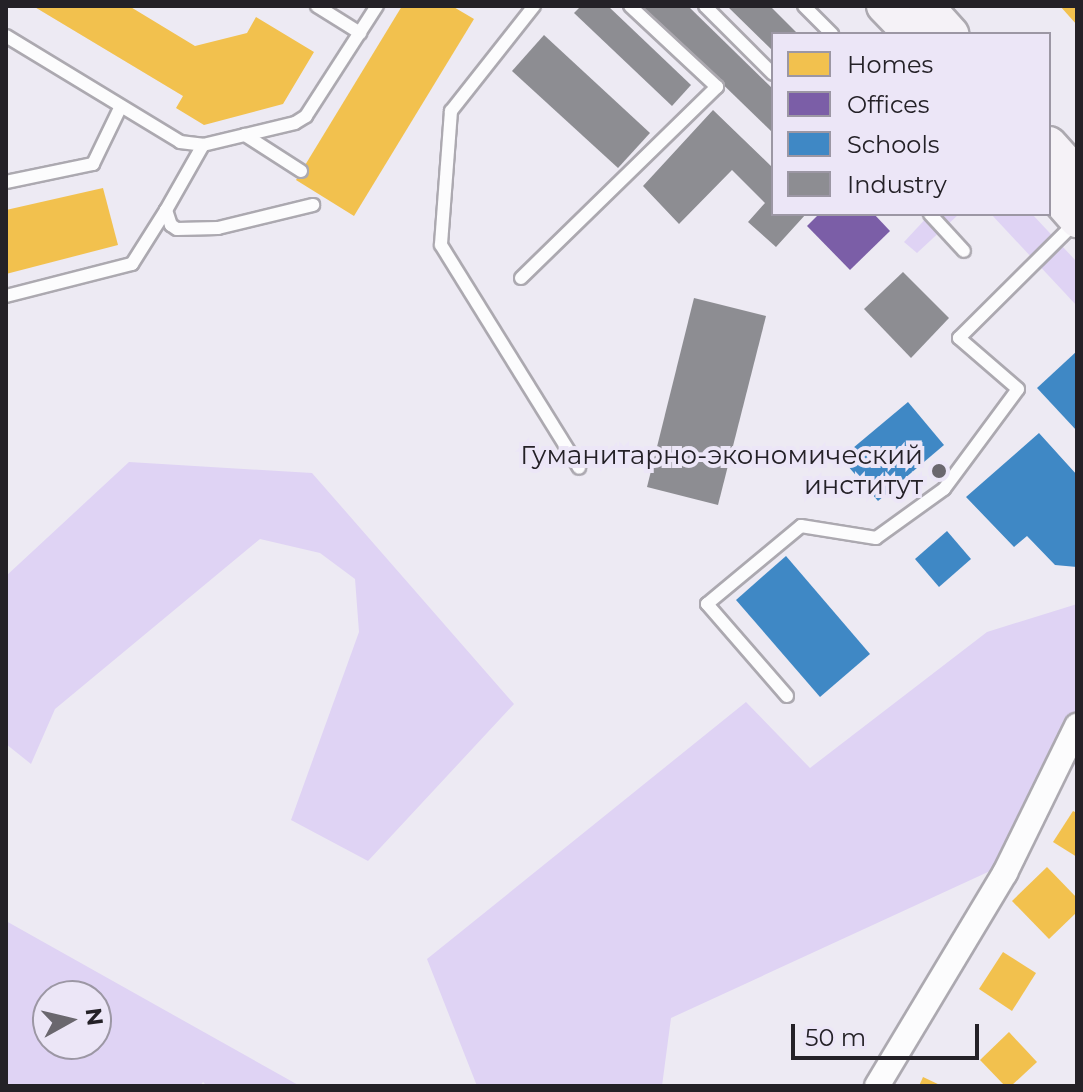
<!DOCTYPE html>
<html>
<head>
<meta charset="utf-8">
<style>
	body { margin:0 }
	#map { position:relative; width:1083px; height:1092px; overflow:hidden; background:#edeaf3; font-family:Montserrat,sans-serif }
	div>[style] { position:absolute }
	.green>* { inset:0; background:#dfd3f4 }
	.homes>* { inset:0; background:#f2c14e }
	.offices>* { inset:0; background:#7b5ea7 }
	.schools>* { inset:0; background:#3f88c5 }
	.industry>* { inset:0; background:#8d8d92 }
	.roads { filter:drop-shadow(2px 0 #aca9b0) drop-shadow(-2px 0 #aca9b0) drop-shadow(0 2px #aca9b0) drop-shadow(0 -2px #aca9b0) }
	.lane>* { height:12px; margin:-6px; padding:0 6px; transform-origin:6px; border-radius:6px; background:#fcfcfd }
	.street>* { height:24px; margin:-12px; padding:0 12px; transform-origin:12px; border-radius:12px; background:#fcfcfd }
	.secondary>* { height:34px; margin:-17px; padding:0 17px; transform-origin:17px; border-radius:17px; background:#f5f2f7 }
	.dots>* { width:22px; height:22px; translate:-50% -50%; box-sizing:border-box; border:4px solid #ece6f7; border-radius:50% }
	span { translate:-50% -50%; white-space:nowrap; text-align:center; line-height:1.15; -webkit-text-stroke:8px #ece6f7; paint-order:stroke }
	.poi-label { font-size:26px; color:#242127 }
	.right { translate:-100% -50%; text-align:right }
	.frame { position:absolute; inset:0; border:8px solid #242127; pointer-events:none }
	.legend { position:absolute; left:771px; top:32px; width:280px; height:184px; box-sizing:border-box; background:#ece6f7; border:2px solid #9c97a4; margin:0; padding:10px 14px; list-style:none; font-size:24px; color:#242127 }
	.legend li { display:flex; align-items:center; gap:16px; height:40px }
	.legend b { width:40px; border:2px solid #9c97a4 }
	.north { position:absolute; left:32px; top:980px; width:80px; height:80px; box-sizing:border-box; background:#ece6f7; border:2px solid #9c97a4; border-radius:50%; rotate:82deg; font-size:22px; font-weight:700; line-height:32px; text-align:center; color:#242127 }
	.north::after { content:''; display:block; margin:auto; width:28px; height:36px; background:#6a676e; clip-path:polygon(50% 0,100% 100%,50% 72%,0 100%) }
	.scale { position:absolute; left:791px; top:1024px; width:188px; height:36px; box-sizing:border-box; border:4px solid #242127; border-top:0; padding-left:10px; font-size:24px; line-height:28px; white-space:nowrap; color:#242127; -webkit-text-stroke:6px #ece6f7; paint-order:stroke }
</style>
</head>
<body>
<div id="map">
	<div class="green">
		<div style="clip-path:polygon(930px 214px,959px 214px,917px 253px,904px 242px)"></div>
		<div style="clip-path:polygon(991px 214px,1032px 214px,1077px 262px,1077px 306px)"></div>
		<div style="clip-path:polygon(129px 462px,312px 473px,514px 704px,368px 861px,291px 820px,359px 632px,355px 579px,320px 553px,260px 539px,55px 709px,31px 764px,6px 744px,6px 576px)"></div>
		<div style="clip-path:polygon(1077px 604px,1077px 762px,1001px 866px,671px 1018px,662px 1086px,477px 1086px,427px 959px,746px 702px,810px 768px,987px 632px)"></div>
		<div style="clip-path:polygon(evenodd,6px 921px,300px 1086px,207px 1086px,203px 1082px,200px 1086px,6px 1086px,6px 921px,96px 996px,96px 1044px,48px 1044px,48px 996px,96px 996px)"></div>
	</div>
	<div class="homes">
		<div style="clip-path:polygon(33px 6px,129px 6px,195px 46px,247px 33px,256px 17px,314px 52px,283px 104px,204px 125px,176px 108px,183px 96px)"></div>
		<div style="clip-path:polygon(402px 6px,452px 6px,474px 19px,354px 216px,296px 180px)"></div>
		<div style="clip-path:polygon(1060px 6px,1077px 6px,1077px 25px)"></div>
		<div style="clip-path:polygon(103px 188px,118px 245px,6px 274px,6px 210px)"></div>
		<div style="clip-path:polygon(1073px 811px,1077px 813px,1077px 857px,1053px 842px)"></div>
		<div style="clip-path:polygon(1047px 867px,1077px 898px,1077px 912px,1049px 939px,1012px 901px)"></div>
		<div style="clip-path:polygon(1003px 952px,1036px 973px,1012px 1011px,979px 989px)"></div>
		<div style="clip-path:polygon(1009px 1032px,1037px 1062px,1011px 1086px,1005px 1086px,980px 1060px)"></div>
		<div style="clip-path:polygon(923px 1077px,942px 1086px,919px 1086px)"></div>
	</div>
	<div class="offices">
		<div style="clip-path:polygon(819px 214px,874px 214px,890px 231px,850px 270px,807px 226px)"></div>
	</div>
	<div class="schools">
		<div style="clip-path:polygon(1077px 351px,1077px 431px,1037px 388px)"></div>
		<div style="clip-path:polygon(908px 402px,944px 445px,878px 501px,841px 458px)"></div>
		<div style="clip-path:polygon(1039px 433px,1077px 475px,1077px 567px,1055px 565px,1027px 536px,1014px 547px,966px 497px)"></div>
		<div style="clip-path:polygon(947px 531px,971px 559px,939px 587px,915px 559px)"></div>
		<div style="clip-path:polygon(786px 556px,870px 654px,820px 697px,736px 600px)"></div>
	</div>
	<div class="industry">
		<div style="clip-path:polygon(581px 6px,608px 6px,691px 85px,672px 106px,574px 13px)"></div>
		<div style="clip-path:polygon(642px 6px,688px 6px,773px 89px,773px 133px)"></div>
		<div style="clip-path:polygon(727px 6px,770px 6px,798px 34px,773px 34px,773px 51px)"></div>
		<div style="clip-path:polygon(544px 35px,650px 133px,618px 168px,512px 71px)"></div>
		<div style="clip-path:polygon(713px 110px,773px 168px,773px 214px,806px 214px,776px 247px,748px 222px,765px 203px,732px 170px,679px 224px,643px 186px)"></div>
		<div style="clip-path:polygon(903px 272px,949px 318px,911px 358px,864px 309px)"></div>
		<div style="clip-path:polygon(694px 298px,766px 316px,718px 505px,647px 487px)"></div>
	</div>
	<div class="roads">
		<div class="lane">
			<div style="left:317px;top:6px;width:51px;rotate:32.1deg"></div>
			<div style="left:534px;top:6px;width:134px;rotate:128.3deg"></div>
			<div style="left:451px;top:111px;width:134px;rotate:94.3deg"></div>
			<div style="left:441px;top:245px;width:262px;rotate:58.2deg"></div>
			<div style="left:705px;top:6px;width:96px;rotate:45deg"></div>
			<div style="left:804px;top:6px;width:40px;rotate:45deg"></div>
			<div style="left:6px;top:36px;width:204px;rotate:31.3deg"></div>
			<div style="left:180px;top:142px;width:23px;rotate:7deg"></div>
			<div style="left:203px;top:145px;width:75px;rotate:119.6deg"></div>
			<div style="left:166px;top:210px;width:16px;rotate:72deg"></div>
			<div style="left:171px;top:225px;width:7px;rotate:34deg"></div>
			<div style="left:177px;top:229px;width:41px;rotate:-1.4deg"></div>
			<div style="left:218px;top:228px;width:98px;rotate:-13.6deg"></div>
			<div style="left:203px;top:145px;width:43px;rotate:-13.4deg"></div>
			<div style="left:301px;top:171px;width:67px;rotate:-147.3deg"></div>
			<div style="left:245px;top:135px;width:51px;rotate:-13.5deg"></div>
			<div style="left:295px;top:123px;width:13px;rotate:-32deg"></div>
			<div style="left:306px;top:116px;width:131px;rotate:-57.2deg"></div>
			<div style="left:6px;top:182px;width:89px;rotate:-11.7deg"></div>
			<div style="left:93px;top:164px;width:64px;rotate:-64.2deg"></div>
			<div style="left:930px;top:214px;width:50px;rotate:47.4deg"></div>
			<div style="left:521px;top:278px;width:274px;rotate:-44.3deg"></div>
			<div style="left:717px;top:87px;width:119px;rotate:-137deg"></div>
			<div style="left:6px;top:296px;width:130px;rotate:-14.3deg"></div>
			<div style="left:132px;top:264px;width:64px;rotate:-57.8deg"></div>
			<div style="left:787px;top:696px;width:122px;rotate:-131deg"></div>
			<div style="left:707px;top:604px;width:122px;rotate:-39.7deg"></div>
			<div style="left:801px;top:526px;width:76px;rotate:9.1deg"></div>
			<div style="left:876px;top:538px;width:84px;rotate:-35.8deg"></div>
			<div style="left:944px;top:489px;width:124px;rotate:-53.5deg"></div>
			<div style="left:1018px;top:389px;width:78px;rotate:-139.2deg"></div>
			<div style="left:959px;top:338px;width:166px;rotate:-44.8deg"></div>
		</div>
		<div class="street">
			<div style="left:877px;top:1086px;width:249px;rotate:-59deg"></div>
			<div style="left:1005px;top:873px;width:164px;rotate:-63.9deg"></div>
		</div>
		<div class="secondary">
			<div style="left:884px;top:6px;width:39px;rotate:46deg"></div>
			<div style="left:926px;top:6px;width:38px;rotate:48deg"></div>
			<div style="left:1049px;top:144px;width:42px;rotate:47.9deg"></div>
			<div style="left:1049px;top:188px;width:43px;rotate:48.8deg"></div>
		</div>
	</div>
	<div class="dots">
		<div style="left:939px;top:471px;background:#6a676e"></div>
	</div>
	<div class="poi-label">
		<span class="right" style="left:923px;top:471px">Гуманитарно-экономический<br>институт</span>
	</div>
	<div class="frame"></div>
	<ul class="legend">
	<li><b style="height:22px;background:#f2c14e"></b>Homes</li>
	<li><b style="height:22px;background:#7b5ea7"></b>Offices</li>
	<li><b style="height:22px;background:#3f88c5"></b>Schools</li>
	<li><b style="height:22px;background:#8d8d92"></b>Industry</li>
	</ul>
	<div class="north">N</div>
	<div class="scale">50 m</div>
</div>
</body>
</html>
